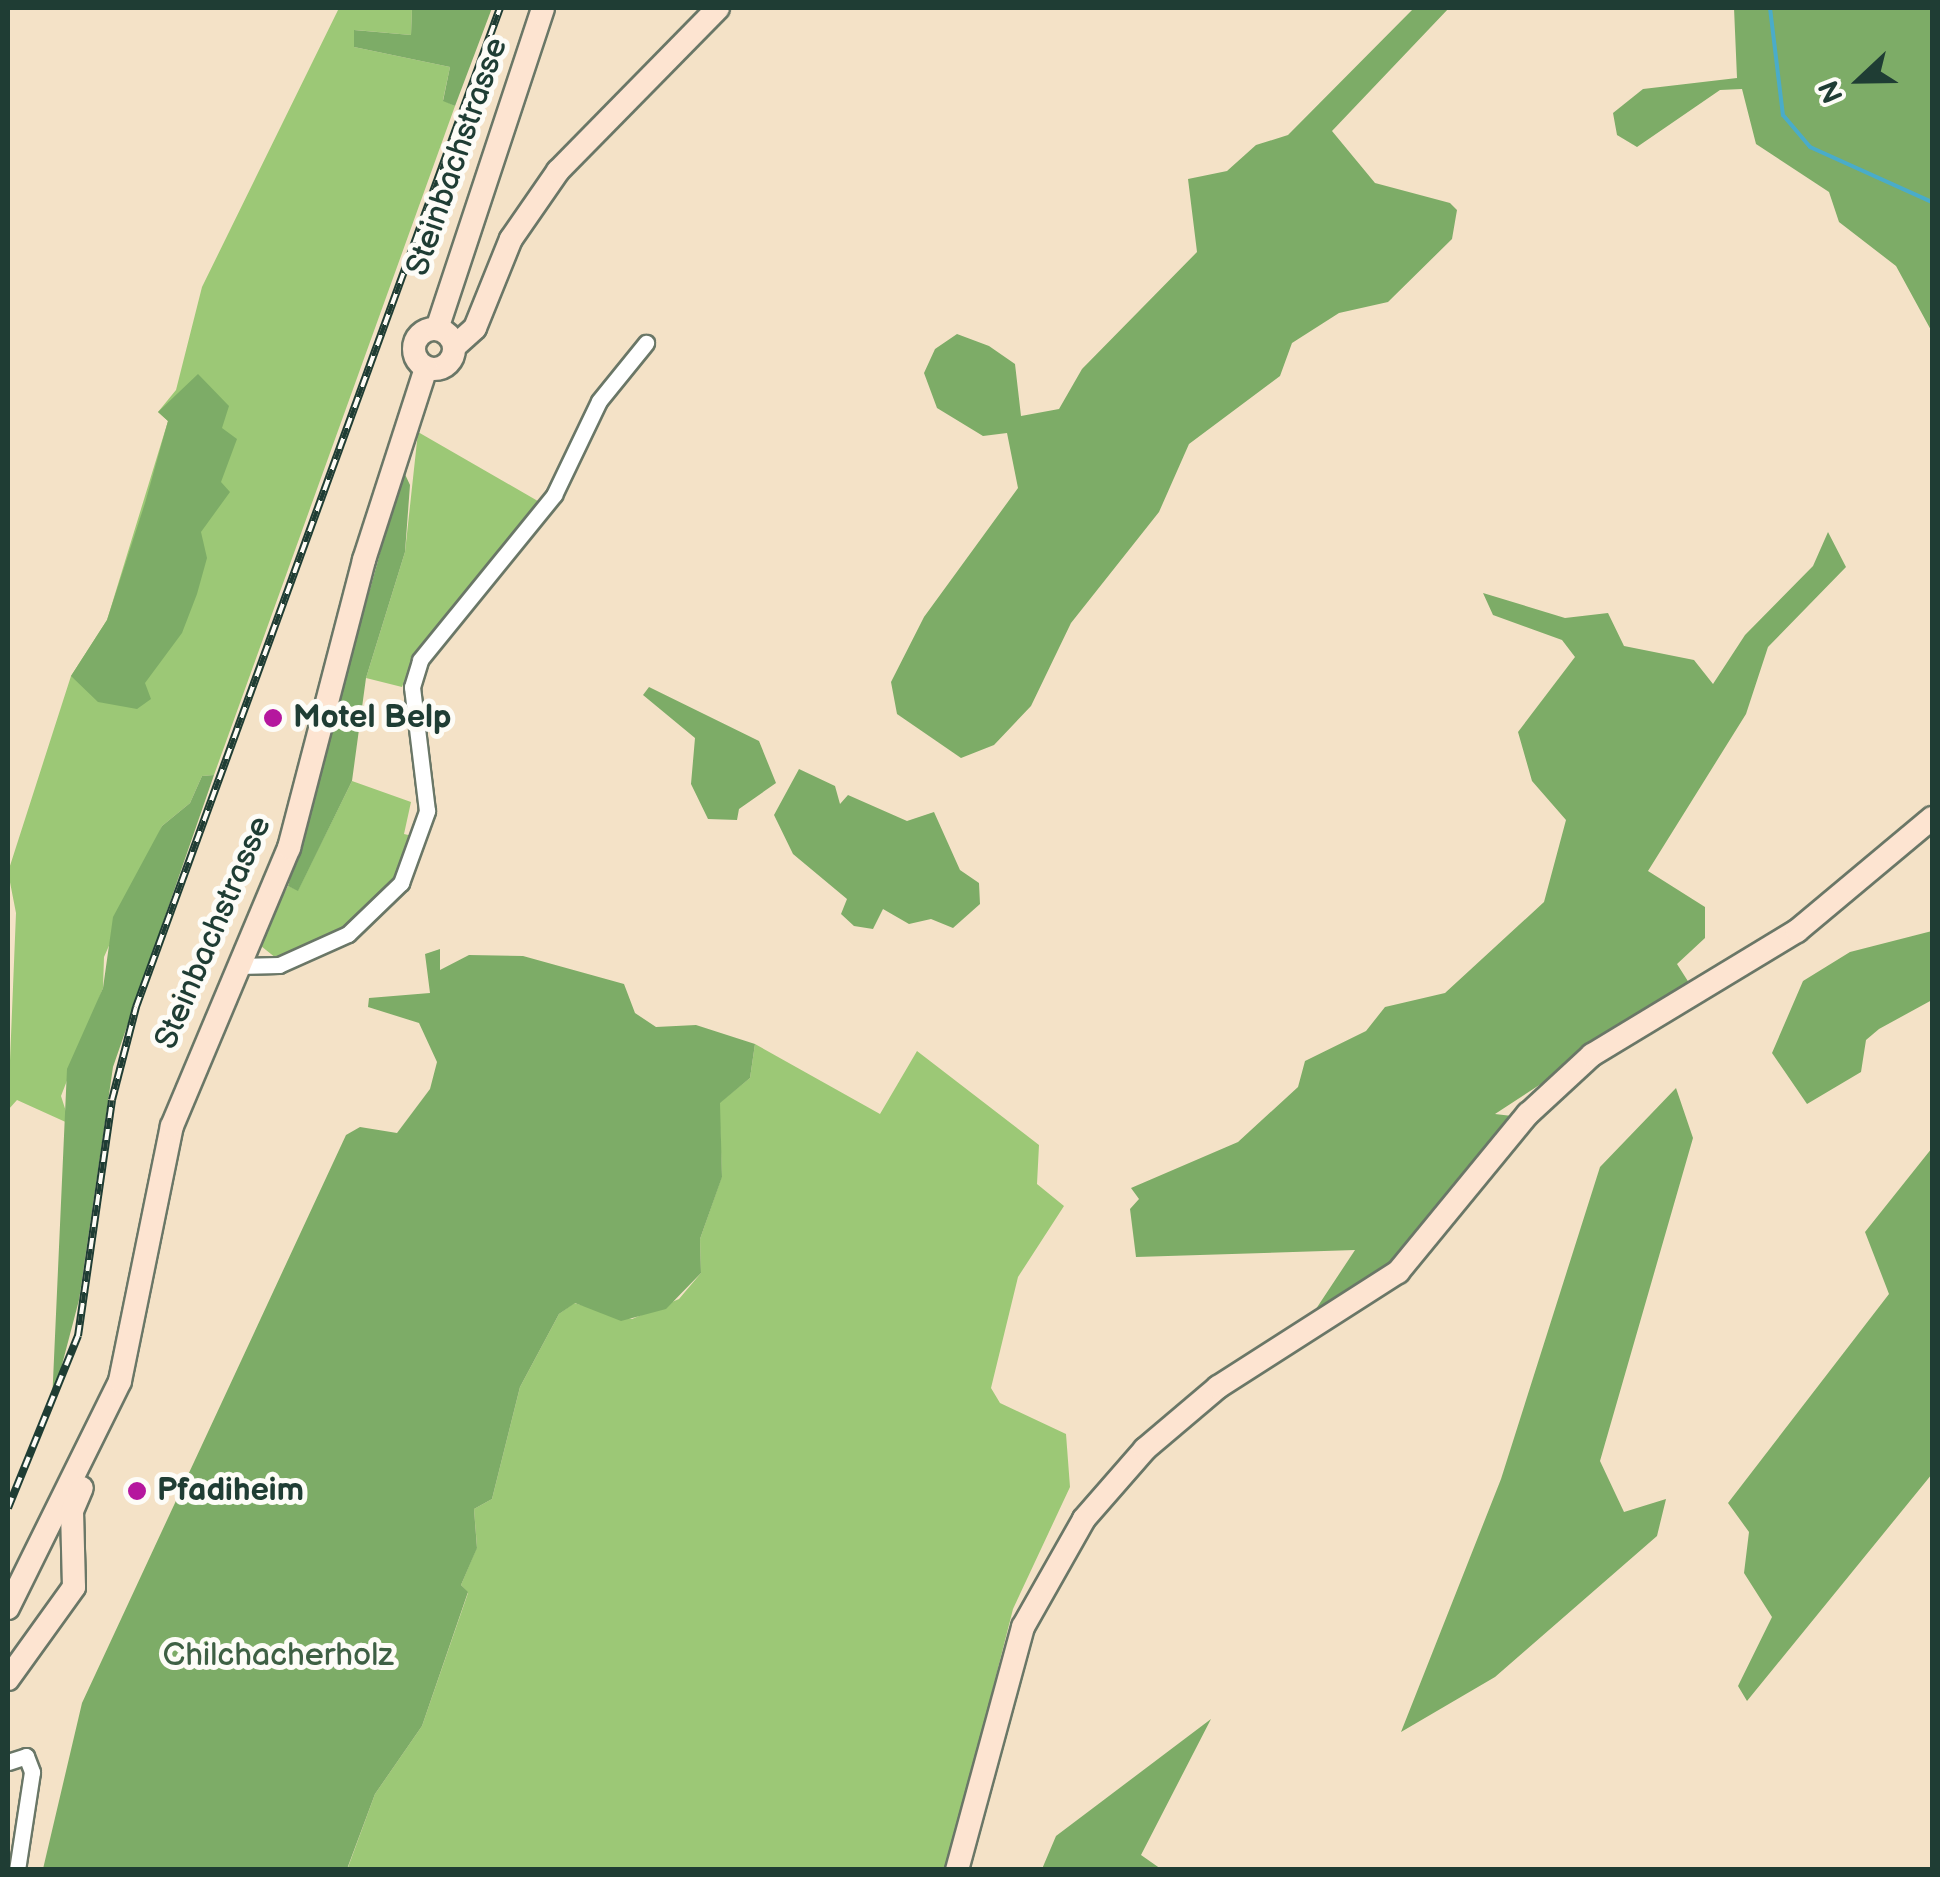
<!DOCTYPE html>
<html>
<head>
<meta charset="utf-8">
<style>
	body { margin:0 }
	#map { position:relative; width:1940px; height:1877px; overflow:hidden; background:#f4e2c7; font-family:"Balsamiq Sans",sans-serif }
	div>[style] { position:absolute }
	.green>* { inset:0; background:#9cc876 }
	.forest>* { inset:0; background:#7dac67 }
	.stream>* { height:4px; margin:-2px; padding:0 2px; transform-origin:2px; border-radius:2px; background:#4aacc9 }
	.roads { filter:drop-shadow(2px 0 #6a7767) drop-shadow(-2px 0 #6a7767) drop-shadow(0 2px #6a7767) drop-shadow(0 -2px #6a7767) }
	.street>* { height:15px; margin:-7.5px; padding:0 7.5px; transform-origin:7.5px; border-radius:7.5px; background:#fff }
	.secondary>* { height:22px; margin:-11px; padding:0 11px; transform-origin:11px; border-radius:11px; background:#fde4d1 }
	.secondary>.ring { margin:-11px; padding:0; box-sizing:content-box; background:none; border:22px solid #fde4d1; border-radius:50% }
	.rail>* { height:8px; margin-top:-4px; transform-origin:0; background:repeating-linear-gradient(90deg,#fdfcf7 0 11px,#1f3d34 0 22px); box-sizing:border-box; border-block:2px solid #1f3d34 }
	.dots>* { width:28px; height:28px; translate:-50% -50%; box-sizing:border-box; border:5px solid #fdfcf7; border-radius:50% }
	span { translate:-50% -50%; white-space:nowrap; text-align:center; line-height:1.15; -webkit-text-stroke:10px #fdfcf7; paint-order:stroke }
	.street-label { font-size:32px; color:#1f3d34 }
	.poi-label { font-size:32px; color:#1f3d34; font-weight:700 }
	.left { translate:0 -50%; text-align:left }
	.park-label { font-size:32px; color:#3e6044 }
	.frame { position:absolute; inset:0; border:10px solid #1f3d34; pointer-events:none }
	.north { position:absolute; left:1810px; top:30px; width:100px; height:100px; -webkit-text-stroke:8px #fdfcf7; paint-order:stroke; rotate:248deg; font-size:28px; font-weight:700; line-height:40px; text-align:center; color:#1f3d34 }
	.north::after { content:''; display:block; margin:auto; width:35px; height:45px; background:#1f3d34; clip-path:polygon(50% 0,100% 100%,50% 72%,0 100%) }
</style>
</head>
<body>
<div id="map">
	<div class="green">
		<div style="clip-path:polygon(339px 8px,412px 8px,411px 35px,355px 30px,354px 47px,450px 67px,443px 100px,455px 106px,214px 775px,202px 776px,190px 803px,162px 826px,104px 957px,103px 988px,61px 1096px,70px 1124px,17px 1100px,8px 1110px,16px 913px,8px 872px,71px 676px,107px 620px,168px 421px,158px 412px,176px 390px,202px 287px)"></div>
		<div style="clip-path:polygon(418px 432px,543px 504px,415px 654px,402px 687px,366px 678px,405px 552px)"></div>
		<div style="clip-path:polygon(352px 781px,411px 802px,404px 834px,417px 837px,393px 886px,339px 932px,276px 958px,261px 946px,273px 913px,288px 886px,298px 890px)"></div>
		<div style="clip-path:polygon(755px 1044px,880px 1114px,917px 1051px,1039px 1145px,1037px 1184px,1064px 1206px,1018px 1277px,991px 1388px,1000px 1403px,1066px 1434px,1070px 1487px,1013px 1609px,947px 1869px,347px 1870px,375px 1794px,422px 1726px,468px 1593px,461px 1585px,477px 1547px,474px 1509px,492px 1499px,520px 1387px,559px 1314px,574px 1303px,632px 1319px,679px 1299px,701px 1273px,700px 1239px,722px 1176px,719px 1103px,750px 1078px)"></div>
	</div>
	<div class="forest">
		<div style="clip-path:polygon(412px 8px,492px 8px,455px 106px,443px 101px,450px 67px,354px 47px,354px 30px,411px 35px)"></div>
		<div style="clip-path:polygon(1414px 8px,1449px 8px,1332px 131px,1375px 183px,1450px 203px,1457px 210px,1452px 239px,1388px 302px,1339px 313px,1292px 343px,1280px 376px,1189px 444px,1159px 512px,1071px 623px,1031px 706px,994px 745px,961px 758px,897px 714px,891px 682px,924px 617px,1018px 488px,1007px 433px,983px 436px,937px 408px,924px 373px,935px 349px,957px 334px,989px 346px,1015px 364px,1021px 416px,1059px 409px,1082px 369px,1197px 252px,1188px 179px,1227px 171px,1256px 145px,1288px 135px)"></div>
		<div style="clip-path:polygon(1734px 8px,1932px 8px,1932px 332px,1896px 266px,1839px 222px,1829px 192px,1756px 144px,1742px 89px,1720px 90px,1637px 147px,1617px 135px,1613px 113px,1643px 89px,1737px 78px)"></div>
		<div style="clip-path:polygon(198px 374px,229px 406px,222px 428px,237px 439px,221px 482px,230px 492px,201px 532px,207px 558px,197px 594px,182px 633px,145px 683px,151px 699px,137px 709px,98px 702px,71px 676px,107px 620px,145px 503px,168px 421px,158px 412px)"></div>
		<div style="clip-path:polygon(403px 470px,410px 485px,405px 552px,366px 678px,352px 781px,298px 891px,288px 886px)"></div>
		<div style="clip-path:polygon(1828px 532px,1846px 567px,1768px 647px,1746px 714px,1648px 871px,1705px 907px,1705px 938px,1677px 964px,1691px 986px,1495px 1114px,1512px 1116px,1440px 1219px,1358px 1292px,1310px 1318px,1355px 1250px,1136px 1257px,1130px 1209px,1139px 1199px,1131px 1188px,1238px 1142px,1298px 1087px,1305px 1061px,1366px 1031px,1385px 1007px,1445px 993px,1544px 902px,1566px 820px,1532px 781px,1518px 732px,1575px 657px,1562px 640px,1493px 615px,1483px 593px,1565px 618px,1608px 613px,1624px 646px,1694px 660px,1713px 684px,1745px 635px,1813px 566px)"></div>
		<div style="clip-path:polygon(649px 687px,759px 741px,776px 783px,739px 809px,737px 820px,708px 819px,691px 784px,695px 738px,643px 695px)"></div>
		<div style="clip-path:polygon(799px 769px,835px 786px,840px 804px,848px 795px,907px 821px,934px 812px,960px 870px,979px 883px,980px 904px,953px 928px,931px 919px,909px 924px,883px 909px,873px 929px,854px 926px,841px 914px,847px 899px,793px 854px,774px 815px)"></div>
		<div style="clip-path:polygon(214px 775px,113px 1067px,79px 1300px,52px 1403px,67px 1069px,103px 988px,113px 917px,162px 826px,190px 803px,202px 776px)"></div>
		<div style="clip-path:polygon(1932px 931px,1932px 1000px,1879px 1029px,1866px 1040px,1861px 1072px,1807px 1104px,1772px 1053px,1803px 981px,1850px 952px)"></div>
		<div style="clip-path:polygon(440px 949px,440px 970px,469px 955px,523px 956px,624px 984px,635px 1013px,656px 1027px,696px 1025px,755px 1044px,750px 1078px,720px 1103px,722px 1177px,700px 1239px,701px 1273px,666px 1309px,621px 1321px,575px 1303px,559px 1314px,520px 1387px,492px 1499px,474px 1509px,477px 1548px,461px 1585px,468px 1592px,422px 1726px,375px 1794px,347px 1869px,43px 1869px,82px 1703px,346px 1135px,360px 1127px,397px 1133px,430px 1089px,437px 1062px,419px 1023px,368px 1007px,369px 998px,430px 993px,425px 954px)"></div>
		<div style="clip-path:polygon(1676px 1088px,1693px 1138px,1600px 1461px,1624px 1512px,1666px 1499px,1657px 1536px,1495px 1677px,1401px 1732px,1501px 1479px,1600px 1167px)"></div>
		<div style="clip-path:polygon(1932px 1148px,1932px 1474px,1747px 1701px,1738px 1686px,1772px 1617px,1744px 1573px,1749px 1532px,1728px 1503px,1889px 1294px,1865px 1232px)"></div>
		<div style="clip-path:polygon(1211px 1719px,1141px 1855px,1161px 1869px,1042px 1869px,1056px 1836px)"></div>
	</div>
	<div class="stream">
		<div style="left:1770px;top:8px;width:108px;rotate:83.1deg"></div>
		<div style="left:1783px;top:115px;width:42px;rotate:49.8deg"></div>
		<div style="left:1810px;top:147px;width:134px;rotate:24.3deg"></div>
	</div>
	<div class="roads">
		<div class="street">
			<div style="left:239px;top:966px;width:40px;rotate:-1.4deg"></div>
			<div style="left:279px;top:965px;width:76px;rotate:-24.2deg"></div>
			<div style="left:348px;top:934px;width:74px;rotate:-43.9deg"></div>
			<div style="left:401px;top:883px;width:77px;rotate:-70.1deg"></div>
			<div style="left:427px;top:811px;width:125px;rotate:-96.9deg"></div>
			<div style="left:412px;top:687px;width:28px;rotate:-73deg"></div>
			<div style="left:420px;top:660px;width:213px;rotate:-50.9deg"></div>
			<div style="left:554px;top:495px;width:104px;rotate:-64.4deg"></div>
			<div style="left:599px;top:401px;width:75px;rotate:-51deg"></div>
			<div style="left:8px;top:1762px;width:19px;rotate:-18deg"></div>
			<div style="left:26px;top:1756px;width:17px;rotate:69deg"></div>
			<div style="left:32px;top:1772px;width:99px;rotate:98.7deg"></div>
		</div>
		<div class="secondary">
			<div class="ring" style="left:414px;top:329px;width:18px;height:18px"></div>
			<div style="left:437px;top:329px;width:338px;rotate:-71.7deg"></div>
			<div style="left:454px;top:347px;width:28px;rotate:-42deg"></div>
			<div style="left:475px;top:328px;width:96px;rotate:-68deg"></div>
			<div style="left:511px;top:239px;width:83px;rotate:-55.3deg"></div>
			<div style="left:558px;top:171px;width:228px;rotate:-45.5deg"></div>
			<div style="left:8px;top:1608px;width:253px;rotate:-63.7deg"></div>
			<div style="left:120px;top:1381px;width:260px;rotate:-78.5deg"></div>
			<div style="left:172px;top:1126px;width:302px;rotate:-67.2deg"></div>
			<div style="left:289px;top:848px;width:298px;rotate:-75.4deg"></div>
			<div style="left:364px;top:560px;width:202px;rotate:-72.1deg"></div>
			<div style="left:8px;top:1679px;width:113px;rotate:-54.3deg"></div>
			<div style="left:74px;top:1587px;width:76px;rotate:-91.5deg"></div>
			<div style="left:72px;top:1511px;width:25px;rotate:-67deg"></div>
			<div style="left:957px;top:1870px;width:252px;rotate:-74.8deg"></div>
			<div style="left:1023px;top:1627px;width:124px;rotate:-60.5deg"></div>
			<div style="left:1084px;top:1519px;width:93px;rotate:-48.9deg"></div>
			<div style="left:1145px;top:1449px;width:96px;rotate:-40.3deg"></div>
			<div style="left:1218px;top:1387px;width:214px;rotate:-32.6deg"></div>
			<div style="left:1398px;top:1272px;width:205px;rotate:-50.6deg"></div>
			<div style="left:1528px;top:1114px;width:87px;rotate:-42.7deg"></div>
			<div style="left:1592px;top:1055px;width:240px;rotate:-31.2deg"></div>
			<div style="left:1797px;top:931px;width:176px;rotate:-39.9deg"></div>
		</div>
	</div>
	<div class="rail">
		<div style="left:8px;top:1508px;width:186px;rotate:-67.9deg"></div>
		<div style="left:78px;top:1336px;width:238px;rotate:-81.8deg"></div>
		<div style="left:112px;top:1100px;width:96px;rotate:-75.5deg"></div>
		<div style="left:136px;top:1007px;width:1063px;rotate:-69.98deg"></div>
	</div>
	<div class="dots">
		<div style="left:273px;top:718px;background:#b5179e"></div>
		<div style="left:137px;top:1491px;background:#b5179e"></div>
	</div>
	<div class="street-label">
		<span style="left:458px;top:157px;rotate:-71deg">Steinbachstrasse</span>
		<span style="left:214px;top:933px;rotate:-67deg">Steinbachstrasse</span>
	</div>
	<div class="poi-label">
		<span class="left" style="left:293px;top:718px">Motel Belp</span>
		<span class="left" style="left:157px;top:1491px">Pfadiheim</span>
	</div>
	<div class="park-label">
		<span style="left:278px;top:1656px">Chilchacherholz</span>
	</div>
	<div class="frame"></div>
	<div class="north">N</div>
</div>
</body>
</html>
